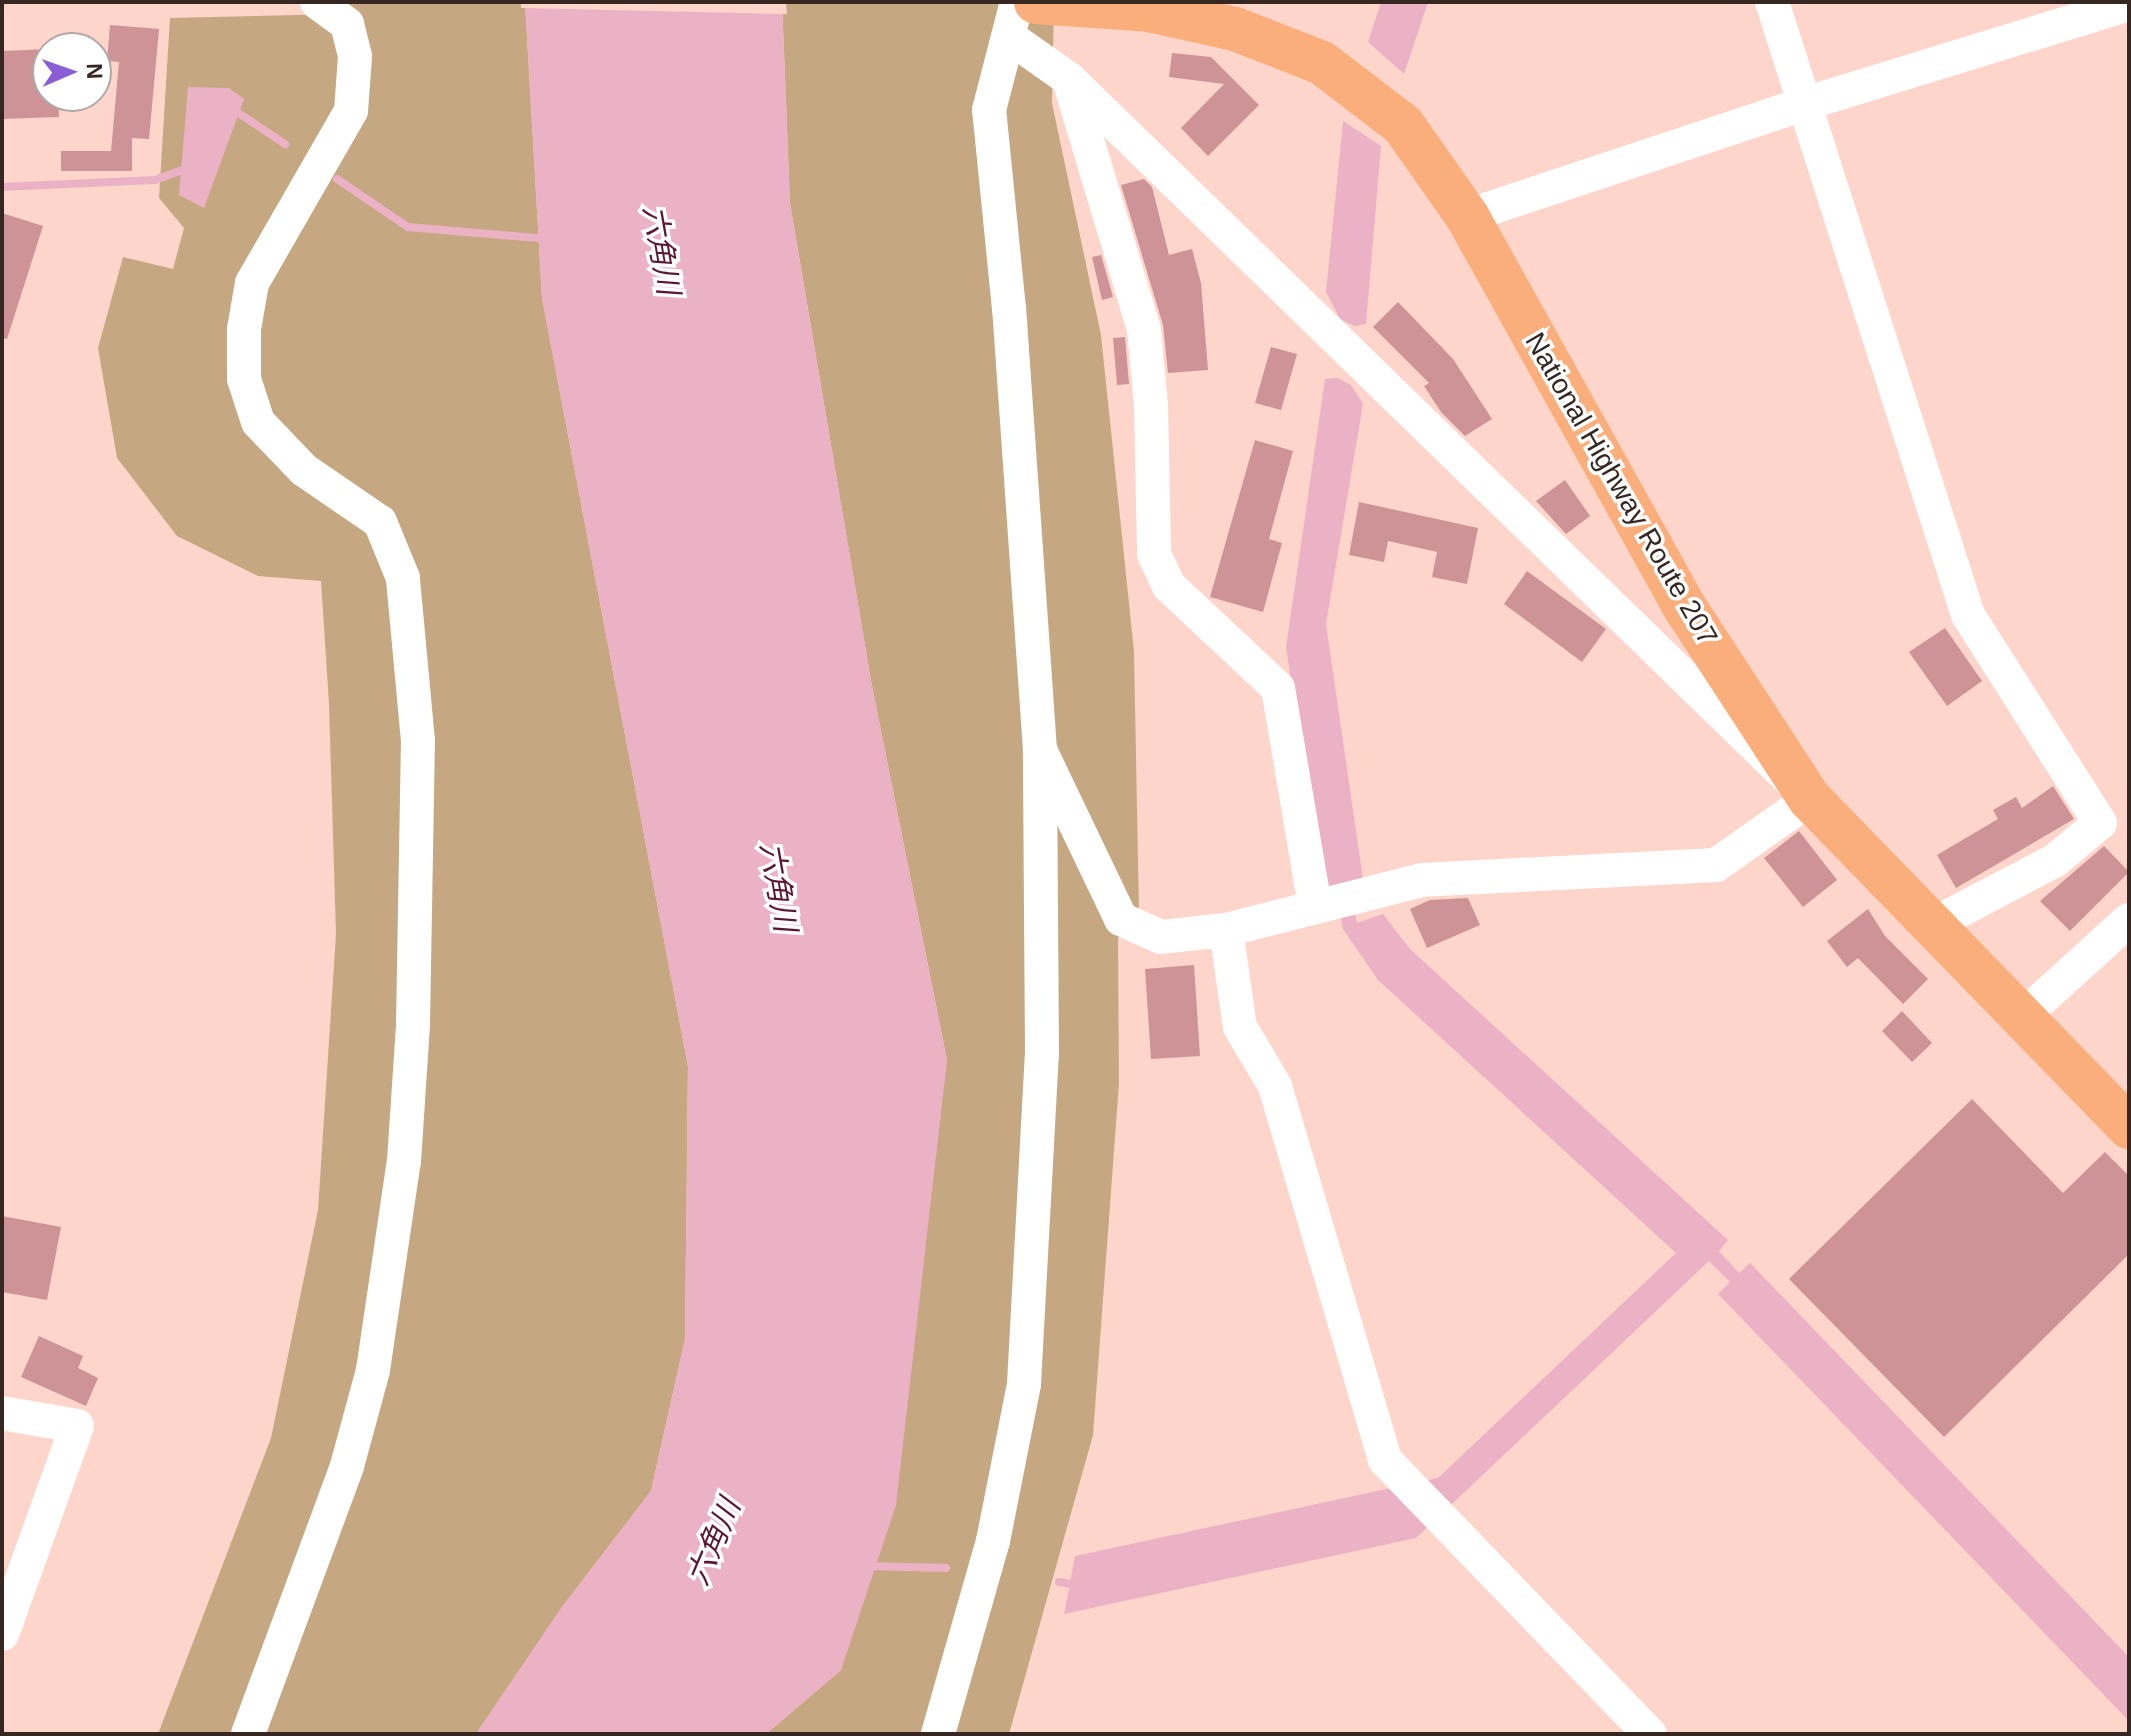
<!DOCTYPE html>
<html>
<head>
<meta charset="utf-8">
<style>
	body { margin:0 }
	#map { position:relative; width:2131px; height:1736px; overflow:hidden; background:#fed5ca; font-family:Arial,"Noto Sans JP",sans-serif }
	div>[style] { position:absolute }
	.green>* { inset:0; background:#c5a881 }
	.water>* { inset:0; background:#ebb2c6 }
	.pier>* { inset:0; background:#fed5ca }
	.stream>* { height:8px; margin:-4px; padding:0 4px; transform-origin:4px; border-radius:4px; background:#ebb2c6 }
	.building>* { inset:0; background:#cd9396 }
	.minor>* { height:34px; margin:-17px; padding:0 17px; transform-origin:17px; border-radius:17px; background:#fff }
	.highway>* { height:44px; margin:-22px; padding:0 22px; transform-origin:22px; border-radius:22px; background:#faae7b }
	span { translate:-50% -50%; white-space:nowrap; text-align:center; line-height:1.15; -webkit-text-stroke:7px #fff; paint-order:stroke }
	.street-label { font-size:28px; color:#362723 }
	.water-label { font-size:30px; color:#5a1836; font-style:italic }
	.frame { position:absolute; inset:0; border:4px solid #362723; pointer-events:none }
	.north { position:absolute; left:32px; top:32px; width:80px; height:80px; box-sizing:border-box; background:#fff; border:2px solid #afa9a7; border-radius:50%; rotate:88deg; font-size:22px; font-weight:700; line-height:32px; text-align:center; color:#362723 }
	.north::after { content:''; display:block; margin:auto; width:28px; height:36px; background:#8a5cd5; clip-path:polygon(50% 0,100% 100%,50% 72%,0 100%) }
</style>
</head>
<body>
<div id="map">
	<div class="green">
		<div style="clip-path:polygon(345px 2px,525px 2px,542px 298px,688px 1066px,685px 1339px,651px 1491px,562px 1607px,476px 1734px,158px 1734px,271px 1438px,318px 1210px,336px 934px,329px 704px,321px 581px,258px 576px,177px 536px,117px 458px,98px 348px,123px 257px,173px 269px,184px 228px,159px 198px,170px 18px,342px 14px)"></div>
		<div style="clip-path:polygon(782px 2px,1054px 2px,1052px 103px,1101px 335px,1134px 651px,1139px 914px,1118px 938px,1119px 1083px,1093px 1435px,1009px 1734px,766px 1734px,841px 1670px,947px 1060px,871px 681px,790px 203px)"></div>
	</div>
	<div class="water">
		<div style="clip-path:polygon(525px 2px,782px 2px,790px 203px,871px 681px,947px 1060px,896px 1505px,841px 1670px,766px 1734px,476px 1734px,562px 1607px,651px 1491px,685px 1339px,688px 1066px,542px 298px)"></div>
		<div style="clip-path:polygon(1381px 2px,1428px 2px,1404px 74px,1368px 42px)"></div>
		<div style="clip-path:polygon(188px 87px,229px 88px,244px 99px,204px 208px,179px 195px)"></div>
		<div style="clip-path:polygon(1343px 121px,1381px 146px,1366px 324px,1354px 326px,1340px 319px,1326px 292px)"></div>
		<div style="clip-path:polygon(1338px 378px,1351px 385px,1363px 404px,1326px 624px,1363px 879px,1350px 883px,1357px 923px,1383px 914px,1410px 949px,1728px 1240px,1719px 1251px,1739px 1273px,1750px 1263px,2129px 1657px,2129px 1721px,1718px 1294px,1730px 1282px,1709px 1261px,1416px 1538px,1064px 1614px,1075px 1556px,1438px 1478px,1676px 1253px,1378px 980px,1343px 929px,1335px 887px,1322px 890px,1286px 647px,1325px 379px)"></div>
	</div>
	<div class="pier">
		<div style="clip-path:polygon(521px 2px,786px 2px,787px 14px,521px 8px)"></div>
	</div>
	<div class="stream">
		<div style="left:232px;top:109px;width:64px;rotate:33.4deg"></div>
		<div style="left:337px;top:179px;width:86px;rotate:34.1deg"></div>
		<div style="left:408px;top:227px;width:142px;rotate:4.9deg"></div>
		<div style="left:2px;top:187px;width:153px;rotate:-2.6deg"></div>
		<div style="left:155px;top:180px;width:38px;rotate:-20deg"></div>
		<div style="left:866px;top:1566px;width:80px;rotate:1.4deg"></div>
		<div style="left:1059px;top:1582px;width:19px;rotate:9deg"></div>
	</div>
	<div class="building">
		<div style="clip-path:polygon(110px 25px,159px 29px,149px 139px,132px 138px,132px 171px,61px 171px,61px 151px,111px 151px,119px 62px,107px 61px)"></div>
		<div style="clip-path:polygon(48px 49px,48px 96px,58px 96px,59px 117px,2px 119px,3px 51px)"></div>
		<div style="clip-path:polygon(1172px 53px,1211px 57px,1259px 105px,1208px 156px,1181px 128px,1224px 84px,1169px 77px)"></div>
		<div style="clip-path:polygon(1144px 179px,1152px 187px,1169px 255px,1192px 249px,1201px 283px,1208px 370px,1168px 373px,1163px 325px,1121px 185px)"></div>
		<div style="clip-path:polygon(2px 213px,43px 226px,7px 339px,2px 338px)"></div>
		<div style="clip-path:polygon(1101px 255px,1113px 297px,1102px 300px,1092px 257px)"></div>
		<div style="clip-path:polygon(1398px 302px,1453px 359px,1492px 419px,1465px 436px,1441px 412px,1424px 386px,1429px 383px,1373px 327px)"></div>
		<div style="clip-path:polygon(1125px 337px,1129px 384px,1117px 385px,1113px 338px)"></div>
		<div style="clip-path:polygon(1271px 347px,1297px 354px,1281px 410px,1255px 403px)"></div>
		<div style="clip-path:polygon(1255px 440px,1293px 451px,1269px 539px,1282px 543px,1263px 612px,1210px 597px)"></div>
		<div style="clip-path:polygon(1565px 480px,1590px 516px,1566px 534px,1536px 501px)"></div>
		<div style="clip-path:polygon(1359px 502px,1478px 528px,1467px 584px,1432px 577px,1437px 552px,1388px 541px,1384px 562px,1349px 555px)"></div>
		<div style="clip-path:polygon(1527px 571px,1606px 629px,1582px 662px,1504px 604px)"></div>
		<div style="clip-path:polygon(1945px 628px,1982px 681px,1947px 706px,1909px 652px)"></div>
		<div style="clip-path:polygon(2053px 786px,2074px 819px,1956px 888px,1937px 855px,1998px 819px,1993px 810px,2016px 797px,2022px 808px)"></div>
		<div style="clip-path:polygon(1799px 831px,1837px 880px,1803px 907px,1764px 858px)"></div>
		<div style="clip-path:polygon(2104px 846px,2129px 872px,2070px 931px,2040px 901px)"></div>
		<div style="clip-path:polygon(1468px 898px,1480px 925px,1427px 948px,1410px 909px,1430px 900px)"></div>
		<div style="clip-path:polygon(1868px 909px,1885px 936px,1928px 979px,1903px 1004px,1858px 958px,1847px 967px,1827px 941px)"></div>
		<div style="clip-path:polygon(1194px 965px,1200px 1056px,1151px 1059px,1145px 969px)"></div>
		<div style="clip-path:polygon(1902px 1011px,1932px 1043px,1912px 1062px,1882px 1031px)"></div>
		<div style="clip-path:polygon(1972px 1099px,2063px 1193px,2105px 1152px,2129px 1176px,2129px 1254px,1944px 1437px,1789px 1279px)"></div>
		<div style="clip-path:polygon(2px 1216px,61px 1227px,47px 1300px,2px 1292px)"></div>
		<div style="clip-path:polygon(39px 1336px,83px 1356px,78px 1368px,98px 1378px,86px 1406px,21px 1377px)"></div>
	</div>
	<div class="minor">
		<div style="left:1772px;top:2px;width:644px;rotate:72.27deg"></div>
		<div style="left:1968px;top:615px;width:246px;rotate:57.6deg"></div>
		<div style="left:2100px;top:823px;width:60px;rotate:140.4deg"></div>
		<div style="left:2054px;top:861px;width:138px;rotate:152.3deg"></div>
		<div style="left:1012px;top:39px;width:70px;rotate:35.1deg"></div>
		<div style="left:1069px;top:79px;width:1033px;rotate:44.18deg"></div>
		<div style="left:1810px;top:799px;width:115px;rotate:144.9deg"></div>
		<div style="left:1716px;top:865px;width:294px;rotate:177.1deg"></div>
		<div style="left:1422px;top:880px;width:202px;rotate:165.7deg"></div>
		<div style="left:1226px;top:930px;width:65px;rotate:173.9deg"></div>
		<div style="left:1161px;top:937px;width:44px;rotate:-155.8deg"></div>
		<div style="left:1121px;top:919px;width:187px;rotate:-115.6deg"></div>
		<div style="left:1070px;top:83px;width:258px;rotate:73.3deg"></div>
		<div style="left:1144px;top:330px;width:76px;rotate:84.7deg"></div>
		<div style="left:1151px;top:406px;width:148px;rotate:88.8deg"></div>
		<div style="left:1154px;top:554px;width:35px;rotate:65deg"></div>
		<div style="left:1169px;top:586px;width:149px;rotate:43.1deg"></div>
		<div style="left:1278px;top:688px;width:221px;rotate:80.4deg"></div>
		<div style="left:1467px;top:216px;width:355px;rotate:-18.4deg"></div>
		<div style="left:1804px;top:104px;width:340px;rotate:-17.1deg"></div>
		<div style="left:1226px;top:930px;width:98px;rotate:81.8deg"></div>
		<div style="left:1240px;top:1027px;width:69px;rotate:59.3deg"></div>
		<div style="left:1275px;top:1086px;width:390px;rotate:73.6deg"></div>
		<div style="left:1385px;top:1460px;width:381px;rotate:46deg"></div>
		<div style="left:2023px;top:1016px;width:143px;rotate:-42.2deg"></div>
		<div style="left:2px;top:1413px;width:76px;rotate:9.8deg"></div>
		<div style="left:77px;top:1426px;width:221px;rotate:109.8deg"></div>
		<div style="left:248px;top:1734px;width:286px;rotate:-69.7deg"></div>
		<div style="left:347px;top:1466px;width:99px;rotate:-74.8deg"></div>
		<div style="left:373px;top:1370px;width:211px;rotate:-81.6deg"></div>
		<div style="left:404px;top:1161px;width:137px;rotate:-86.2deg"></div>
		<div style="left:413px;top:1024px;width:283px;rotate:-89deg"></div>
		<div style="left:418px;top:741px;width:164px;rotate:-95.3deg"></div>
		<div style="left:403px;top:578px;width:61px;rotate:-112.3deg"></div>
		<div style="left:380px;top:522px;width:92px;rotate:-145.6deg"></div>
		<div style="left:304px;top:470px;width:66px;rotate:-133.8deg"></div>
		<div style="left:258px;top:422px;width:45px;rotate:-108deg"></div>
		<div style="left:244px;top:379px;width:50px;rotate:-90deg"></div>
		<div style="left:244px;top:329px;width:47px;rotate:-80.1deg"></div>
		<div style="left:252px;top:283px;width:198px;rotate:-60.1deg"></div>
		<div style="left:351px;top:111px;width:55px;rotate:-85.8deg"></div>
		<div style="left:355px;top:56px;width:33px;rotate:-104deg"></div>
		<div style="left:347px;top:24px;width:37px;rotate:-144deg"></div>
		<div style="left:938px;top:1734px;width:201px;rotate:-74.1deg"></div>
		<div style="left:993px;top:1541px;width:160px;rotate:-78.8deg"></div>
		<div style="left:1024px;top:1384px;width:330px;rotate:-86.9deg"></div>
		<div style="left:1042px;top:1054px;width:304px;rotate:-90.4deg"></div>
		<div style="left:1040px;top:750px;width:442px;rotate:-94deg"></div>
		<div style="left:1009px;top:309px;width:200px;rotate:-95.7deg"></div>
		<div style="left:989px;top:110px;width:112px;rotate:-75.5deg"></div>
	</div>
	<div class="highway">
		<div style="left:1036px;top:2px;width:113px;rotate:4deg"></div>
		<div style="left:1149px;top:10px;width:88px;rotate:12.5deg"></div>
		<div style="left:1235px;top:29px;width:93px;rotate:21.3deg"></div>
		<div style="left:1322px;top:63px;width:102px;rotate:37.4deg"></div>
		<div style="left:1403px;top:125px;width:111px;rotate:54.9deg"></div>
		<div style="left:1467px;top:216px;width:443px;rotate:60.9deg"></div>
		<div style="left:1682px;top:603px;width:234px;rotate:56.9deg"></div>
		<div style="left:1810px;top:799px;width:458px;rotate:45.8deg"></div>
	</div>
	<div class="street-label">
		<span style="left:1621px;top:489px;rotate:60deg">National Highway Route 207</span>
	</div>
	<div class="water-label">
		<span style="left:661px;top:250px;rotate:80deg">六角川</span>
		<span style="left:778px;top:887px;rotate:80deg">六角川</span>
		<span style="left:714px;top:1542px;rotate:-67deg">六角川</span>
	</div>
	<div class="frame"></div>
	<div class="north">N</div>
</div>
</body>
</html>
